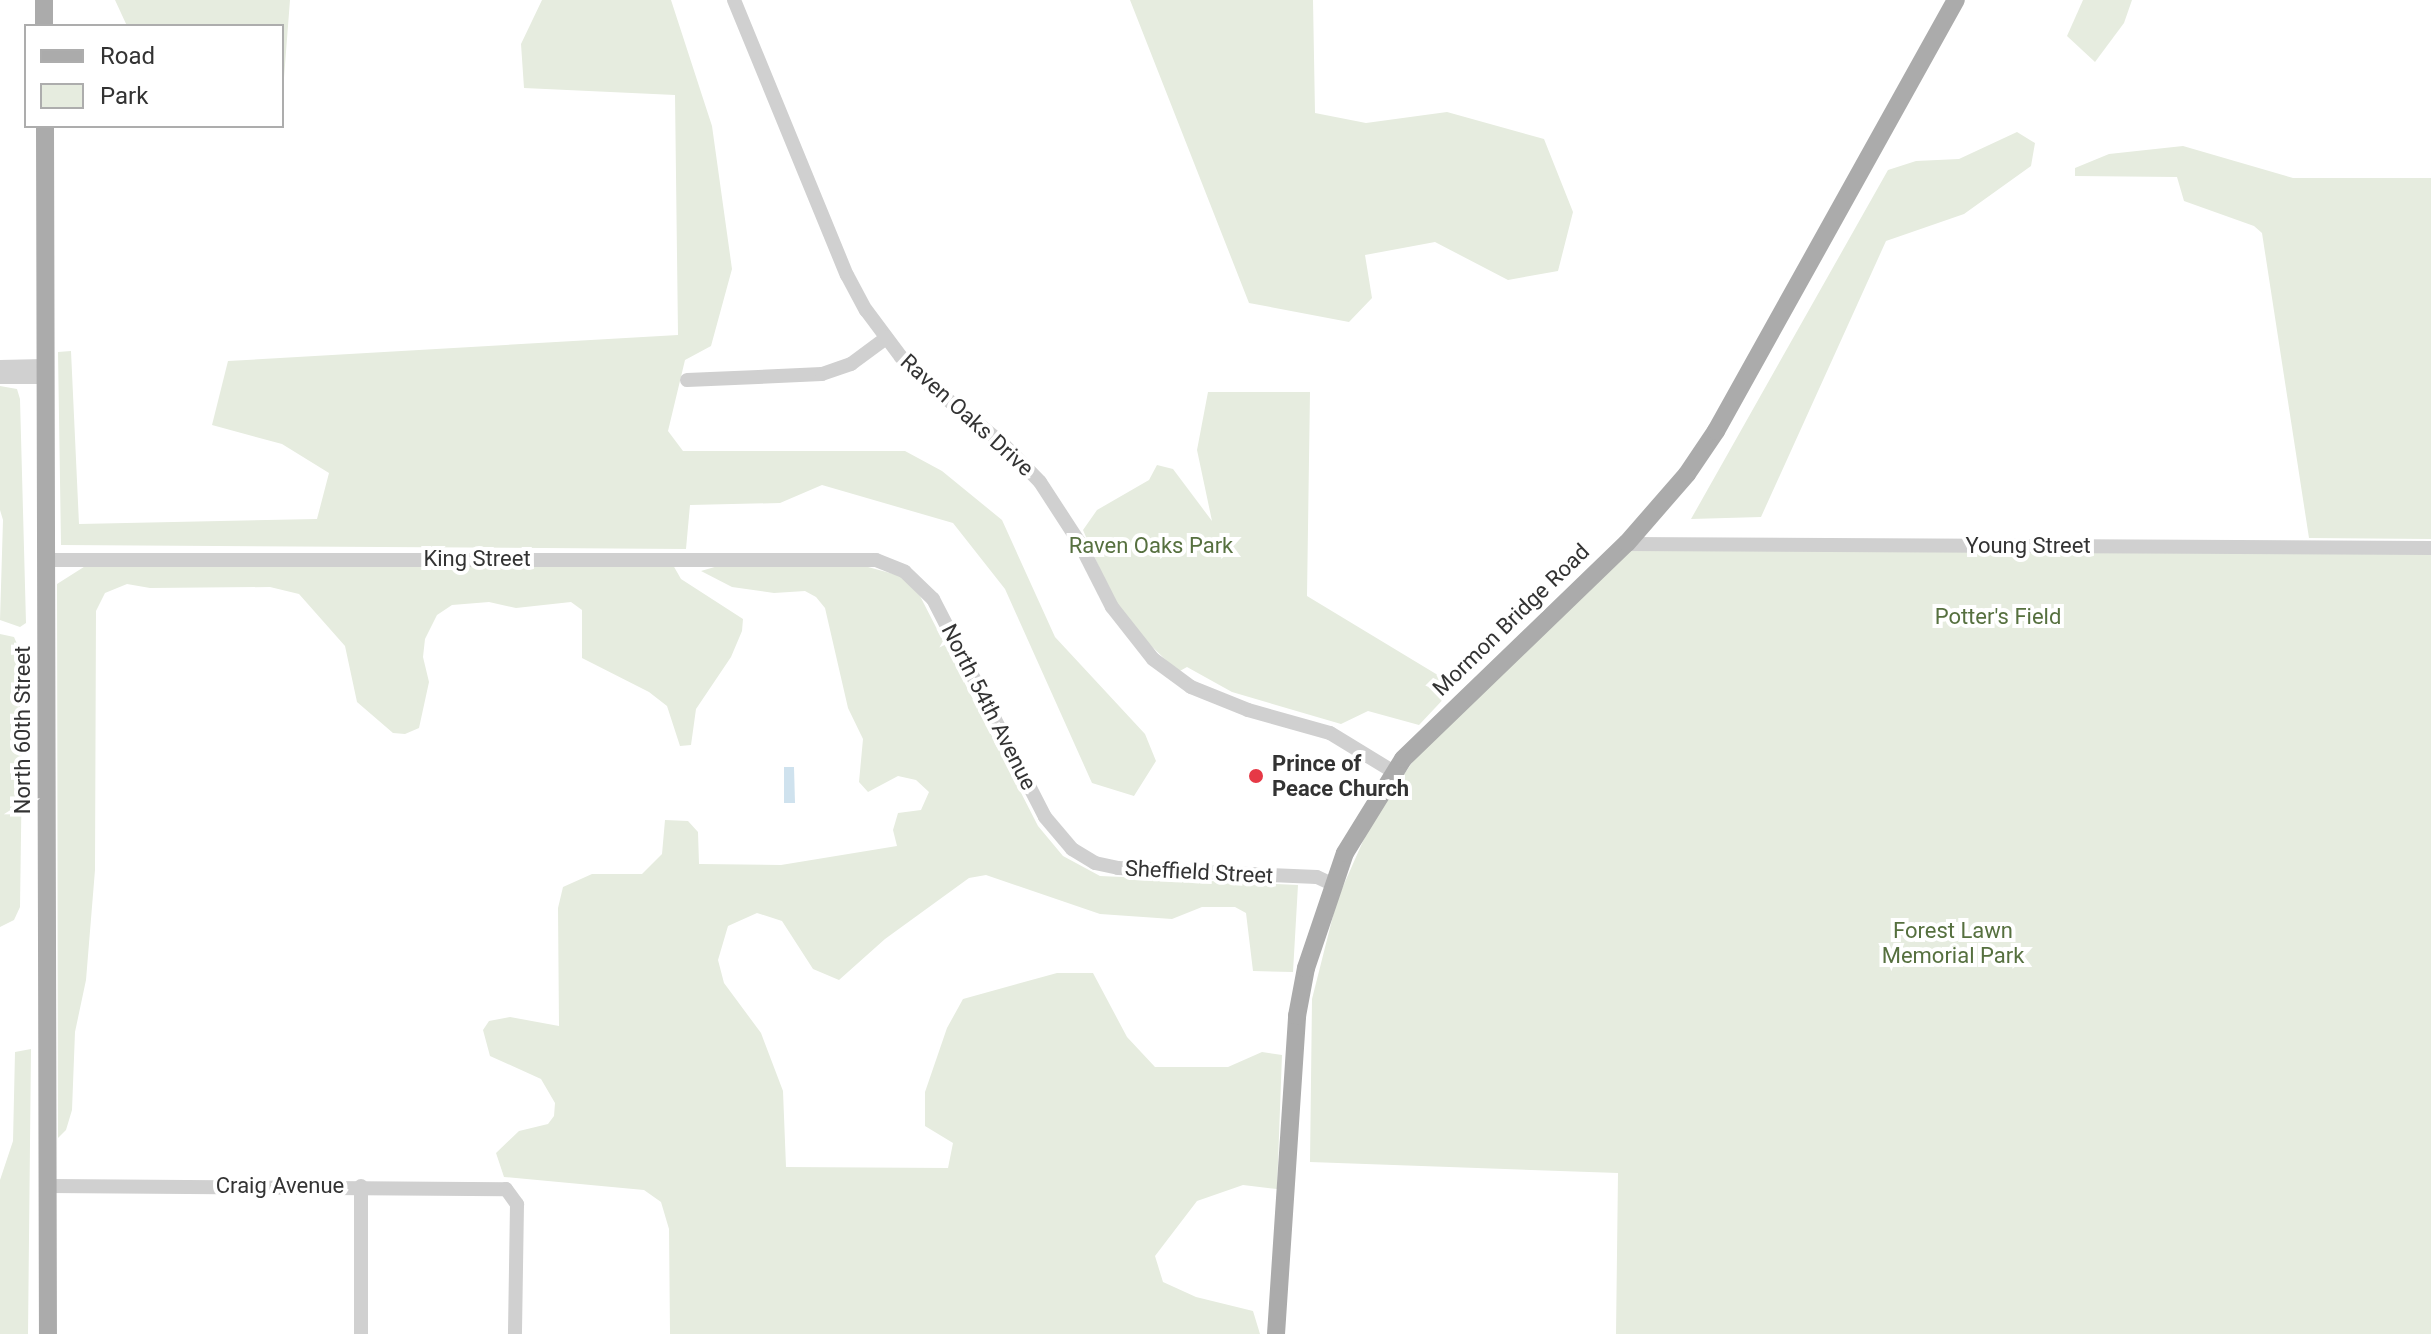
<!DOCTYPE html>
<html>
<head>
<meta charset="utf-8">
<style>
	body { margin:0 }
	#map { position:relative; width:2431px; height:1334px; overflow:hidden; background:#fff; font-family:Roboto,sans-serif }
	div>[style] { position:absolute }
	.green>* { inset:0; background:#e6ecdf }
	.water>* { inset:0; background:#cfe2ee }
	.minor>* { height:14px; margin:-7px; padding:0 7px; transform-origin:7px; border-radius:7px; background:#d0d0d0 }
	.major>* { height:18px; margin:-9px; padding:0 9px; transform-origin:9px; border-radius:9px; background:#ababab }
	.dots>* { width:22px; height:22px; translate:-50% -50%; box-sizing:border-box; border:4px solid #fff; border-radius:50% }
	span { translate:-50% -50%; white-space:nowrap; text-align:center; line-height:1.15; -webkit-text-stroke:8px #fff; paint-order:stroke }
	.street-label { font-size:22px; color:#333 }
	.park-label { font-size:22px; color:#56703f }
	.poi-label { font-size:22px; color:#333; font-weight:700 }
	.left { translate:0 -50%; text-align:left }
	.legend { position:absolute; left:24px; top:24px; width:260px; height:104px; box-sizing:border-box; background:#fff; border:2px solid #adadad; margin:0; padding:10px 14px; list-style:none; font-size:24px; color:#333 }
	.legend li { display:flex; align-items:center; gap:16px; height:40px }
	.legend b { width:40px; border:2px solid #adadad }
</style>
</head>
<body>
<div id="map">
	<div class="green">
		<div style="clip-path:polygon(115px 0,290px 0,283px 91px,282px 26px,127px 26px)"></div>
		<div style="clip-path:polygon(542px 0,671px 0,712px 126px,732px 269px,711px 346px,685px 360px,668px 431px,683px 451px,905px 451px,942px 471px,1002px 520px,1055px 637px,1145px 734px,1156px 761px,1134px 796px,1092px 783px,1005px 589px,953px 523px,822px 485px,780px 503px,690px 505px,686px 549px,61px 545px,58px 352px,71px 351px,79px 524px,317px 519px,329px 473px,282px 444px,212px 425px,228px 361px,678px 335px,675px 95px,524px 88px,521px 44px)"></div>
		<div style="clip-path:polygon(1130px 0,1313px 0,1315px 113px,1366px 123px,1447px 112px,1544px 139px,1573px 212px,1558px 271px,1508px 280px,1435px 242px,1365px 255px,1372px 298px,1349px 322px,1249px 303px)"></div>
		<div style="clip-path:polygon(2083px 0,2132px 0,2124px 23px,2095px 62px,2067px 36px)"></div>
		<div style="clip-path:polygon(2017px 132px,2035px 143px,2031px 166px,1964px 214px,1886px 241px,1761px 517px,1691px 519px,1888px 170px,1916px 161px,1959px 159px)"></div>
		<div style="clip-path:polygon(2183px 146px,2293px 178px,2431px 178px,2431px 539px,2309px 538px,2262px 233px,2254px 226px,2184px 201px,2177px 177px,2075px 176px,2075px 168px,2109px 154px)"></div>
		<div style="clip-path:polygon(0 386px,17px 389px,20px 399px,26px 623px,20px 627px,0 620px,3px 520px,0 510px)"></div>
		<div style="clip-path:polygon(1208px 392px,1310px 392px,1307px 596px,1446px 680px,1451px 691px,1419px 725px,1368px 711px,1341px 724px,1232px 692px,1187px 667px,1178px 672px,1130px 625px,1111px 595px,1083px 530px,1097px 510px,1149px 480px,1157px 465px,1173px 469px,1212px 521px,1197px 450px)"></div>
		<div style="clip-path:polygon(1631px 550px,2431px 554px,2431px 1334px,1616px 1334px,1618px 1173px,1310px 1162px,1312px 999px,1337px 900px,1371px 823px,1424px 745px)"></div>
		<div style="clip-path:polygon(87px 565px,673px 565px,681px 579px,743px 619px,742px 631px,731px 657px,696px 709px,691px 745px,680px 746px,667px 706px,649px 692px,582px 658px,582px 610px,571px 602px,516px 608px,489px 602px,452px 605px,437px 615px,425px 639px,423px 657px,429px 682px,419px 728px,405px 734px,393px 733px,357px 702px,345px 646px,299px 594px,270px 587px,150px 588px,127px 584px,105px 593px,96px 611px,95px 870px,86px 980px,75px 1032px,72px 1110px,66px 1130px,58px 1138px,57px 584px)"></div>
		<div style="clip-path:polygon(718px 566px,868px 567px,901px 576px,920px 596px,1038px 826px,1063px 856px,1100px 876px,1298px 885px,1293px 972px,1253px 971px,1246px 913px,1235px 907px,1202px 907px,1172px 919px,1100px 914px,986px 875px,969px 878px,885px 939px,839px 980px,813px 969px,782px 921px,757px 913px,728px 926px,718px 960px,724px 983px,761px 1033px,783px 1091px,786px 1167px,948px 1168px,953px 1143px,925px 1126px,925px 1092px,947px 1028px,963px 999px,1057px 973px,1093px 973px,1127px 1037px,1155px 1067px,1228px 1067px,1262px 1052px,1282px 1055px,1277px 1189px,1243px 1185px,1197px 1201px,1155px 1256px,1163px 1282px,1196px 1297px,1253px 1311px,1260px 1334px,670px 1334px,669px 1229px,661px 1202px,644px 1190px,504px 1177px,496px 1153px,519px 1131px,548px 1124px,554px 1116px,555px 1103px,541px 1079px,490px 1056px,483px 1030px,489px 1021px,510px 1017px,559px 1026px,558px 908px,563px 887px,592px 874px,642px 874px,662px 854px,665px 820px,688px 821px,698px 832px,699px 864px,781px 865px,897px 846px,893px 830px,898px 813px,921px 810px,929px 792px,916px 780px,898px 776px,868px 792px,859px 782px,863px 739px,848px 708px,825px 608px,816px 597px,805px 591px,774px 593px,732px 587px,701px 571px)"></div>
		<div style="clip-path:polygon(0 634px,14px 637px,18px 646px,22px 763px,20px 907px,14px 920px,0 927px)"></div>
		<div style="clip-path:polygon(31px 1049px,28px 1334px,0 1334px,0 1180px,13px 1141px,15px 1052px)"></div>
	</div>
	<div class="water">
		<div style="clip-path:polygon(784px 767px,794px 767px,795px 803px,784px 803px)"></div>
	</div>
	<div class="minor">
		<div style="left:734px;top:0;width:297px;rotate:67.7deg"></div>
		<div style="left:847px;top:275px;width:40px;rotate:62deg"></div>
		<div style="left:866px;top:310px;width:59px;rotate:53.3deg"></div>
		<div style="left:901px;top:357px;width:32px;rotate:46deg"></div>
		<div style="left:923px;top:380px;width:101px;rotate:38.6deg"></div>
		<div style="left:1002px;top:443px;width:54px;rotate:45.7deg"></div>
		<div style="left:1040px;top:482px;width:72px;rotate:57deg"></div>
		<div style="left:1079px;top:542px;width:73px;rotate:63.1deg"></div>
		<div style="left:1112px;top:607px;width:66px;rotate:51.7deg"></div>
		<div style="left:1153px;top:659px;width:47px;rotate:36.4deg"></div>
		<div style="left:1191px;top:687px;width:61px;rotate:22deg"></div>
		<div style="left:1248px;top:710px;width:85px;rotate:15.7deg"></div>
		<div style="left:1330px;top:733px;width:75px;rotate:31.4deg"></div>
		<div style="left:0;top:367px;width:45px;rotate:-1.3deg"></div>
		<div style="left:0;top:377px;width:45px"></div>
		<div style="left:687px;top:380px;width:135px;rotate:-2.5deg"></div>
		<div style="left:822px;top:374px;width:31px;rotate:-19deg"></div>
		<div style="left:851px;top:364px;width:44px;rotate:-36.6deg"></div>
		<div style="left:1626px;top:544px;width:805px;rotate:0.28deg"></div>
		<div style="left:46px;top:560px;width:830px"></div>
		<div style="left:876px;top:560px;width:31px;rotate:22deg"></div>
		<div style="left:905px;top:572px;width:39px;rotate:44deg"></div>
		<div style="left:933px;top:599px;width:245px;rotate:62.8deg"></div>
		<div style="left:1045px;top:817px;width:42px;rotate:49.8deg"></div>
		<div style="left:1072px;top:849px;width:27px;rotate:31deg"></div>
		<div style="left:1095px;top:863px;width:24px;rotate:12deg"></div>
		<div style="left:1118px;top:868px;width:199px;rotate:2.6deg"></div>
		<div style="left:1317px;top:877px;width:19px;rotate:25deg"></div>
		<div style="left:49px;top:1186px;width:457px;rotate:0.4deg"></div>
		<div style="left:506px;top:1189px;width:19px;rotate:54deg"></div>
		<div style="left:517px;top:1204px;width:130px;rotate:90.9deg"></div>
		<div style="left:361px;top:1334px;width:148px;rotate:-90deg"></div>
	</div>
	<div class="major">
		<div style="left:44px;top:0;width:26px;rotate:90deg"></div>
		<div style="left:45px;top:126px;width:1208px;rotate:89.86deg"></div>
		<div style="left:1276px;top:1334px;width:319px;rotate:-86.2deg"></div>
		<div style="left:1297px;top:1016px;width:49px;rotate:-79.4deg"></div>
		<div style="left:1306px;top:968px;width:121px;rotate:-71.3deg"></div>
		<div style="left:1345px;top:853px;width:110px;rotate:-58.3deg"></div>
		<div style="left:1403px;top:759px;width:311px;rotate:-44deg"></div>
		<div style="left:1627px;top:543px;width:91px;rotate:-49deg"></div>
		<div style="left:1687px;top:474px;width:52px;rotate:-56deg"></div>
		<div style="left:1716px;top:431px;width:493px;rotate:-60.9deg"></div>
	</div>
	<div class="dots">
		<div style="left:1256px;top:776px;background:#e63946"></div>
	</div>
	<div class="street-label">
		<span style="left:967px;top:415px;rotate:42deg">Raven Oaks Drive</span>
		<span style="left:2028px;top:546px">Young Street</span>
		<span style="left:477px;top:559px">King Street</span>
		<span style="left:1511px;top:620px;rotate:-44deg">Mormon Bridge Road</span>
		<span style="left:989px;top:707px;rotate:63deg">North 54th Avenue</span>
		<span style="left:23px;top:730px;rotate:-90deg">North 60th Street</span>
		<span style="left:1199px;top:872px;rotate:3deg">Sheffield Street</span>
		<span style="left:280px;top:1186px">Craig Avenue</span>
	</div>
	<div class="park-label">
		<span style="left:1151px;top:546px">Raven Oaks Park</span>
		<span style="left:1998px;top:617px">Potter's Field</span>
		<span style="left:1953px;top:943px">Forest Lawn<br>Memorial Park</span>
	</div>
	<div class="poi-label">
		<span class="left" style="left:1272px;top:776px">Prince of<br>Peace Church</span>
	</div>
	<ul class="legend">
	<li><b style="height:10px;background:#ababab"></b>Road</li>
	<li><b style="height:22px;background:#e6ecdf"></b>Park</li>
	</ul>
</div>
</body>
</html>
